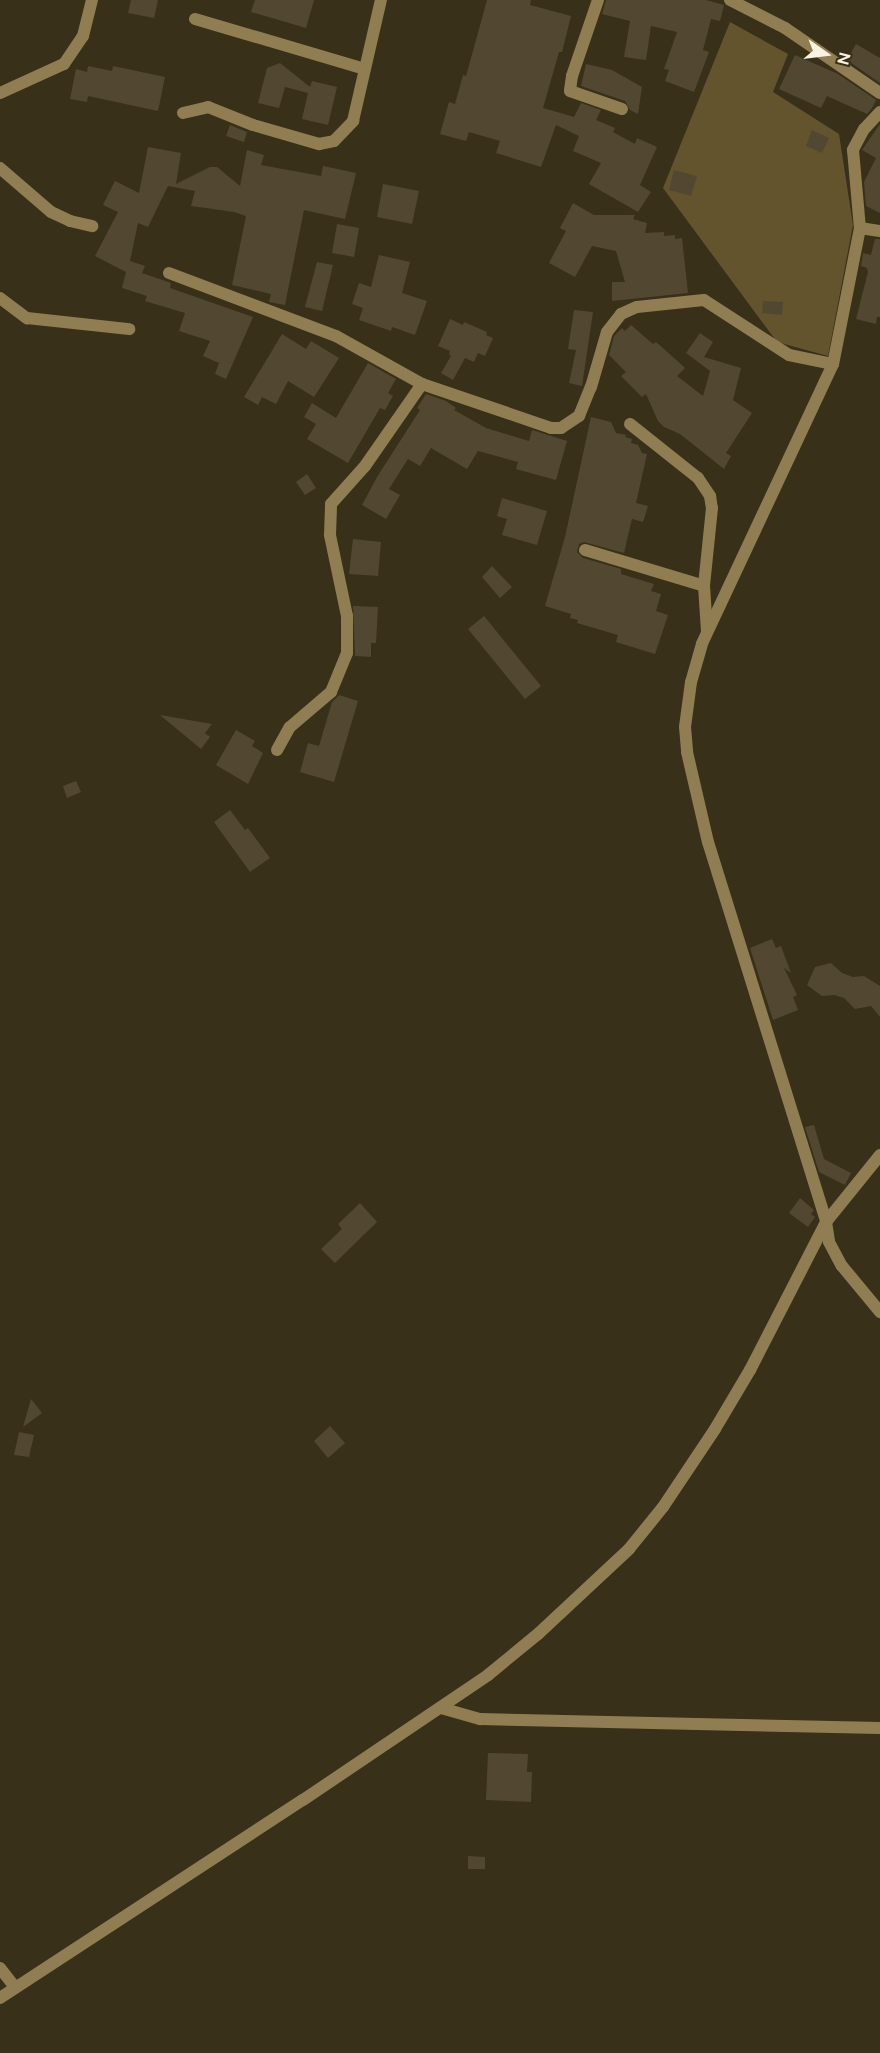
<!DOCTYPE html>
<html>
<head>
<meta charset="utf-8">
<style>
	body { margin:0 }
	#map { position:relative; width:880px; height:2053px; overflow:hidden; background:#39301a; font-family:Figtree,sans-serif }
	div>[style] { position:absolute }
	.green>* { inset:0; background:#63542e }
	.building>* { inset:0; background:#524831 }
	.street>* { height:12px; margin:-6px; padding:0 6px; transform-origin:6px; border-radius:6px; background:#907e52 }
	span { translate:-50% -50%; white-space:nowrap; text-align:center; line-height:1.15; -webkit-text-stroke:4.5px #39301a; paint-order:stroke }
	.north { position:absolute; left:796px; top:24px; width:60px; height:60px; -webkit-text-stroke:4px #39301a; paint-order:stroke; rotate:104deg; font-size:16px; font-weight:700; line-height:24px; text-align:center; color:#f8f2e4 }
	.north::after { content:''; display:block; margin:auto; width:21px; height:27px; background:#f8f2e4; clip-path:polygon(50% 0,100% 100%,50% 72%,0 100%) }
</style>
</head>
<body>
<div id="map">
	<div class="green">
		<div style="clip-path:polygon(730px 22px,788px 54px,773px 92px,839px 134px,853px 225px,828px 356px,777px 342px,663px 188px)"></div>
	</div>
	<div class="building">
		<div style="clip-path:polygon(131px 0,158px 0,154px 18px,128px 13px)"></div>
		<div style="clip-path:polygon(255px 0,314px 0,306px 28px,251px 12px)"></div>
		<div style="clip-path:polygon(487px 0,531px 0,530px 5px,571px 16px,562px 52px,559px 52px,543px 108px,574px 117px,581px 103px,601px 110px,596px 120px,615px 128px,613px 132px,635px 144px,637px 138px,657px 147px,640px 185px,651px 192px,638px 212px,589px 184px,601px 163px,573px 151px,579px 136px,556px 125px,541px 167px,496px 153px,500px 141px,469px 132px,466px 141px,440px 134px,449px 102px,455px 104px,463px 75px,466px 76px)"></div>
		<div style="clip-path:polygon(606px 0,706px 0,724px 5px,720px 21px,711px 19px,703px 50px,709px 52px,694px 92px,665px 81px,669px 70px,664px 69px,677px 32px,651px 26px,646px 60px,624px 57px,630px 21px,602px 14px)"></div>
		<div style="clip-path:polygon(856px 44px,880px 58px,880px 83px,847px 60px)"></div>
		<div style="clip-path:polygon(795px 55px,838px 74px,876px 100px,872px 108px,867px 114px,827px 96px,821px 108px,779px 89px)"></div>
		<div style="clip-path:polygon(280px 63px,310px 87px,312px 81px,337px 87px,328px 125px,302px 119px,308px 93px,285px 87px,279px 108px,258px 103px,267px 68px)"></div>
		<div style="clip-path:polygon(586px 64px,612px 70px,642px 87px,638px 114px,630px 110px,625px 101px,581px 86px)"></div>
		<div style="clip-path:polygon(88px 66px,112px 71px,113px 66px,165px 77px,158px 111px,88px 96px,87px 102px,70px 99px,76px 69px,87px 72px)"></div>
		<div style="clip-path:polygon(880px 124px,880px 213px,866px 206px,864px 182px,876px 158px,862px 150px)"></div>
		<div style="clip-path:polygon(230px 125px,247px 132px,244px 142px,226px 136px)"></div>
		<div style="clip-path:polygon(812px 130px,829px 138px,822px 153px,806px 146px)"></div>
		<div style="clip-path:polygon(148px 147px,181px 153px,176px 184px,210px 167px,217px 167px,240px 186px,247px 150px,264px 155px,261px 165px,321px 176px,323px 166px,356px 173px,345px 219px,304px 210px,285px 305px,269px 302px,271px 294px,232px 285px,246px 216px,234px 212px,191px 206px,195px 191px,168px 186px,148px 227px,138px 223px,130px 261px,145px 266px,142px 273px,171px 283px,170px 288px,253px 317px,226px 379px,215px 374px,219px 363px,203px 356px,210px 341px,179px 331px,185px 313px,145px 301px,147px 296px,122px 288px,126px 272px,95px 256px,118px 212px,103px 205px,115px 181px,139px 193px)"></div>
		<div style="clip-path:polygon(674px 170px,697px 176px,691px 196px,669px 190px)"></div>
		<div style="clip-path:polygon(383px 184px,419px 191px,412px 224px,377px 217px)"></div>
		<div style="clip-path:polygon(573px 203px,594px 215px,635px 215px,633px 219px,647px 223px,645px 233px,664px 232px,664px 236px,675px 235px,675px 239px,682px 238px,688px 293px,612px 301px,612px 282px,625px 282px,616px 251px,592px 246px,575px 277px,549px 263px,566px 231px,560px 228px)"></div>
		<div style="clip-path:polygon(337px 224px,359px 228px,354px 257px,332px 253px)"></div>
		<div style="clip-path:polygon(875px 239px,880px 239px,880px 317px,877px 317px,876px 324px,856px 319px,868px 272px,867px 268px,861px 266px,863px 253px,871px 255px)"></div>
		<div style="clip-path:polygon(379px 255px,410px 262px,402px 293px,427px 301px,415px 335px,392px 327px,391px 331px,359px 320px,363px 308px,352px 304px,359px 283px,371px 287px)"></div>
		<div style="clip-path:polygon(317px 262px,333px 265px,322px 311px,305px 307px)"></div>
		<div style="clip-path:polygon(763px 301px,783px 302px,782px 315px,762px 313px)"></div>
		<div style="clip-path:polygon(574px 310px,593px 312px,582px 386px,569px 383px,576px 350px,568px 349px)"></div>
		<div style="clip-path:polygon(450px 319px,463px 325px,464px 322px,487px 332px,486px 335px,493px 338px,485px 356px,478px 353px,474px 362px,465px 358px,453px 380px,441px 373px,451px 356px,449px 354px,450px 351px,438px 346px)"></div>
		<div style="clip-path:polygon(631px 325px,653px 344px,656px 342px,673px 357px,685px 368px,677px 376px,703px 396px,710px 371px,686px 353px,700px 333px,713px 342px,704px 357px,741px 368px,733px 400px,752px 413px,726px 453px,731px 456px,724px 469px,680px 434px,664px 427px,658px 421px,646px 394px,642px 397px,621px 376px,626px 372px,609px 355px,614px 336px,622px 328px,625px 331px)"></div>
		<div style="clip-path:polygon(282px 334px,306px 349px,311px 341px,339px 358px,314px 397px,288px 381px,276px 404px,262px 397px,258px 405px,244px 397px)"></div>
		<div style="clip-path:polygon(368px 363px,396px 379px,388px 393px,393px 396px,385px 410px,380px 408px,348px 463px,307px 439px,316px 424px,304px 417px,312px 403px,336px 418px)"></div>
		<div style="clip-path:polygon(426px 394px,446px 401px,456px 408px,454px 410px,486px 428px,529px 441px,532px 430px,567px 441px,556px 480px,516px 469px,518px 462px,478px 451px,467px 469px,431px 448px,420px 466px,408px 459px,389px 489px,400px 495px,386px 519px,362px 505px,377px 477px,420px 410px,417px 408px)"></div>
		<div style="clip-path:polygon(591px 417px,611px 422px,616px 433px,626px 435px,625px 437px,632px 439px,631px 443px,638px 445px,642px 453px,647px 454px,636px 503px,648px 506px,643px 522px,632px 519px,624px 553px,584px 542px,579px 544px,577px 552px,583px 558px,621px 569px,621px 574px,654px 584px,651px 591px,661px 594px,656px 611px,668px 615px,655px 654px,616px 642px,618px 635px,577px 623px,578px 620px,570px 618px,571px 614px,545px 606px,565px 537px)"></div>
		<div style="clip-path:polygon(307px 474px,316px 488px,305px 495px,296px 482px)"></div>
		<div style="clip-path:polygon(502px 498px,547px 511px,537px 545px,502px 535px,507px 519px,497px 516px)"></div>
		<div style="clip-path:polygon(353px 539px,381px 542px,378px 576px,349px 574px)"></div>
		<div style="clip-path:polygon(492px 566px,512px 587px,500px 598px,482px 577px)"></div>
		<div style="clip-path:polygon(353px 606px,378px 607px,376px 643px,371px 643px,371px 657px,355px 656px)"></div>
		<div style="clip-path:polygon(484px 616px,541px 686px,525px 699px,468px 629px)"></div>
		<div style="clip-path:polygon(339px 695px,358px 701px,334px 782px,300px 772px,308px 743px,319px 746px,332px 702px)"></div>
		<div style="clip-path:polygon(160px 715px,212px 724px,205px 733px,210px 737px,201px 749px)"></div>
		<div style="clip-path:polygon(236px 730px,255px 741px,252px 746px,263px 753px,248px 784px,216px 765px)"></div>
		<div style="clip-path:polygon(76px 781px,81px 792px,67px 798px,63px 786px)"></div>
		<div style="clip-path:polygon(230px 810px,245px 830px,248px 828px,270px 858px,250px 872px,214px 822px)"></div>
		<div style="clip-path:polygon(772px 939px,776px 948px,781px 946px,791px 973px,784px 968px,797px 995px,793px 997px,798px 1010px,773px 1020px,750px 948px)"></div>
		<div style="clip-path:polygon(831px 963px,842px 973px,853px 977px,864px 976px,880px 986px,880px 1017px,871px 1006px,855px 1009px,844px 998px,834px 995px,822px 996px,807px 985px,815px 967px)"></div>
		<div style="clip-path:polygon(814px 1125px,824px 1159px,851px 1173px,845px 1185px,819px 1172px,805px 1127px)"></div>
		<div style="clip-path:polygon(800px 1198px,814px 1210px,811px 1214px,815px 1217px,808px 1227px,789px 1213px)"></div>
		<div style="clip-path:polygon(360px 1203px,377px 1222px,335px 1263px,321px 1249px,342px 1229px,338px 1224px)"></div>
		<div style="clip-path:polygon(31px 1399px,42px 1413px,23px 1427px)"></div>
		<div style="clip-path:polygon(330px 1426px,345px 1443px,328px 1458px,314px 1441px)"></div>
		<div style="clip-path:polygon(19px 1432px,34px 1435px,29px 1457px,14px 1455px)"></div>
		<div style="clip-path:polygon(488px 1753px,528px 1754px,527px 1772px,532px 1772px,531px 1802px,486px 1800px)"></div>
		<div style="clip-path:polygon(468px 1856px,485px 1857px,485px 1869px,468px 1869px)"></div>
	</div>
	<div class="street">
		<div style="left:598px;top:0;width:80px;rotate:108.9deg"></div>
		<div style="left:572px;top:76px;width:15px;rotate:98deg"></div>
		<div style="left:570px;top:91px;width:55px;rotate:19.1deg"></div>
		<div style="left:730px;top:0;width:62px;rotate:27deg"></div>
		<div style="left:785px;top:28px;width:115px;rotate:34.4deg"></div>
		<div style="left:195px;top:19px;width:177px;rotate:16.4deg"></div>
		<div style="left:0;top:93px;width:70px;rotate:-24.4deg"></div>
		<div style="left:64px;top:64px;width:34px;rotate:-56deg"></div>
		<div style="left:83px;top:36px;width:37px;rotate:-76deg"></div>
		<div style="left:880px;top:112px;width:23px;rotate:133deg"></div>
		<div style="left:864px;top:129px;width:24px;rotate:118deg"></div>
		<div style="left:853px;top:150px;width:78px;rotate:84.9deg"></div>
		<div style="left:860px;top:228px;width:139px;rotate:101.2deg"></div>
		<div style="left:833px;top:364px;width:309px;rotate:115.1deg"></div>
		<div style="left:702px;top:644px;width:40px;rotate:106deg"></div>
		<div style="left:691px;top:682px;width:45px;rotate:97.6deg"></div>
		<div style="left:685px;top:727px;width:25px;rotate:85deg"></div>
		<div style="left:687px;top:752px;width:92px;rotate:76.9deg"></div>
		<div style="left:708px;top:842px;width:398px;rotate:72.7deg"></div>
		<div style="left:826px;top:1222px;width:20px;rotate:81deg"></div>
		<div style="left:829px;top:1242px;width:27px;rotate:62deg"></div>
		<div style="left:842px;top:1266px;width:60px;rotate:50.4deg"></div>
		<div style="left:183px;top:113px;width:26px;rotate:-13deg"></div>
		<div style="left:208px;top:107px;width:48px;rotate:21.8deg"></div>
		<div style="left:253px;top:125px;width:69px;rotate:16.1deg"></div>
		<div style="left:319px;top:144px;width:15px;rotate:-11deg"></div>
		<div style="left:334px;top:141px;width:28px;rotate:-46deg"></div>
		<div style="left:353px;top:121px;width:124px;rotate:-77deg"></div>
		<div style="left:0;top:168px;width:67px;rotate:40.8deg"></div>
		<div style="left:51px;top:212px;width:21px;rotate:25deg"></div>
		<div style="left:70px;top:221px;width:23px;rotate:13deg"></div>
		<div style="left:860px;top:228px;width:20px;rotate:9deg"></div>
		<div style="left:169px;top:273px;width:178px;rotate:20.7deg"></div>
		<div style="left:336px;top:336px;width:98px;rotate:29.2deg"></div>
		<div style="left:422px;top:384px;width:136px;rotate:18.8deg"></div>
		<div style="left:551px;top:428px;width:10px"></div>
		<div style="left:561px;top:428px;width:22px;rotate:-34deg"></div>
		<div style="left:579px;top:416px;width:31px;rotate:-68deg"></div>
		<div style="left:591px;top:387px;width:57px;rotate:-73.8deg"></div>
		<div style="left:607px;top:332px;width:23px;rotate:-52deg"></div>
		<div style="left:621px;top:314px;width:17px;rotate:-24deg"></div>
		<div style="left:637px;top:307px;width:67px;rotate:-6deg"></div>
		<div style="left:704px;top:300px;width:101px;rotate:32.9deg"></div>
		<div style="left:789px;top:355px;width:45px;rotate:11.6deg"></div>
		<div style="left:0;top:298px;width:34px;rotate:37deg"></div>
		<div style="left:27px;top:318px;width:103px;rotate:6.2deg"></div>
		<div style="left:630px;top:424px;width:87px;rotate:38.5deg"></div>
		<div style="left:698px;top:478px;width:22px;rotate:56deg"></div>
		<div style="left:710px;top:496px;width:12px;rotate:81deg"></div>
		<div style="left:712px;top:508px;width:78px;rotate:95.9deg"></div>
		<div style="left:704px;top:586px;width:45px;rotate:86.2deg"></div>
		<div style="left:585px;top:550px;width:124px;rotate:16.8deg"></div>
		<div style="left:277px;top:750px;width:26px;rotate:-61deg"></div>
		<div style="left:290px;top:727px;width:54px;rotate:-40.5deg"></div>
		<div style="left:331px;top:692px;width:42px;rotate:-67.7deg"></div>
		<div style="left:347px;top:653px;width:37px;rotate:-90deg"></div>
		<div style="left:347px;top:616px;width:83px;rotate:-101.9deg"></div>
		<div style="left:330px;top:535px;width:31px;rotate:-88deg"></div>
		<div style="left:331px;top:504px;width:51px;rotate:-48.2deg"></div>
		<div style="left:365px;top:466px;width:100px;rotate:-55.2deg"></div>
		<div style="left:441px;top:1708px;width:41px;rotate:15.8deg"></div>
		<div style="left:480px;top:1719px;width:400px;rotate:1.3deg"></div>
		<div style="left:0;top:1968px;width:24px;rotate:52deg"></div>
		<div style="left:0;top:1998px;width:362px;rotate:-33.2deg"></div>
		<div style="left:303px;top:1800px;width:223px;rotate:-34deg"></div>
		<div style="left:488px;top:1675px;width:65px;rotate:-39.4deg"></div>
		<div style="left:538px;top:1634px;width:125px;rotate:-43deg"></div>
		<div style="left:629px;top:1549px;width:54px;rotate:-51deg"></div>
		<div style="left:663px;top:1507px;width:94px;rotate:-56.3deg"></div>
		<div style="left:715px;top:1429px;width:69px;rotate:-59.3deg"></div>
		<div style="left:750px;top:1370px;width:166px;rotate:-62.8deg"></div>
		<div style="left:826px;top:1222px;width:86px;rotate:-51.1deg"></div>
	</div>
	<div class="north">N</div>
</div>
</body>
</html>
